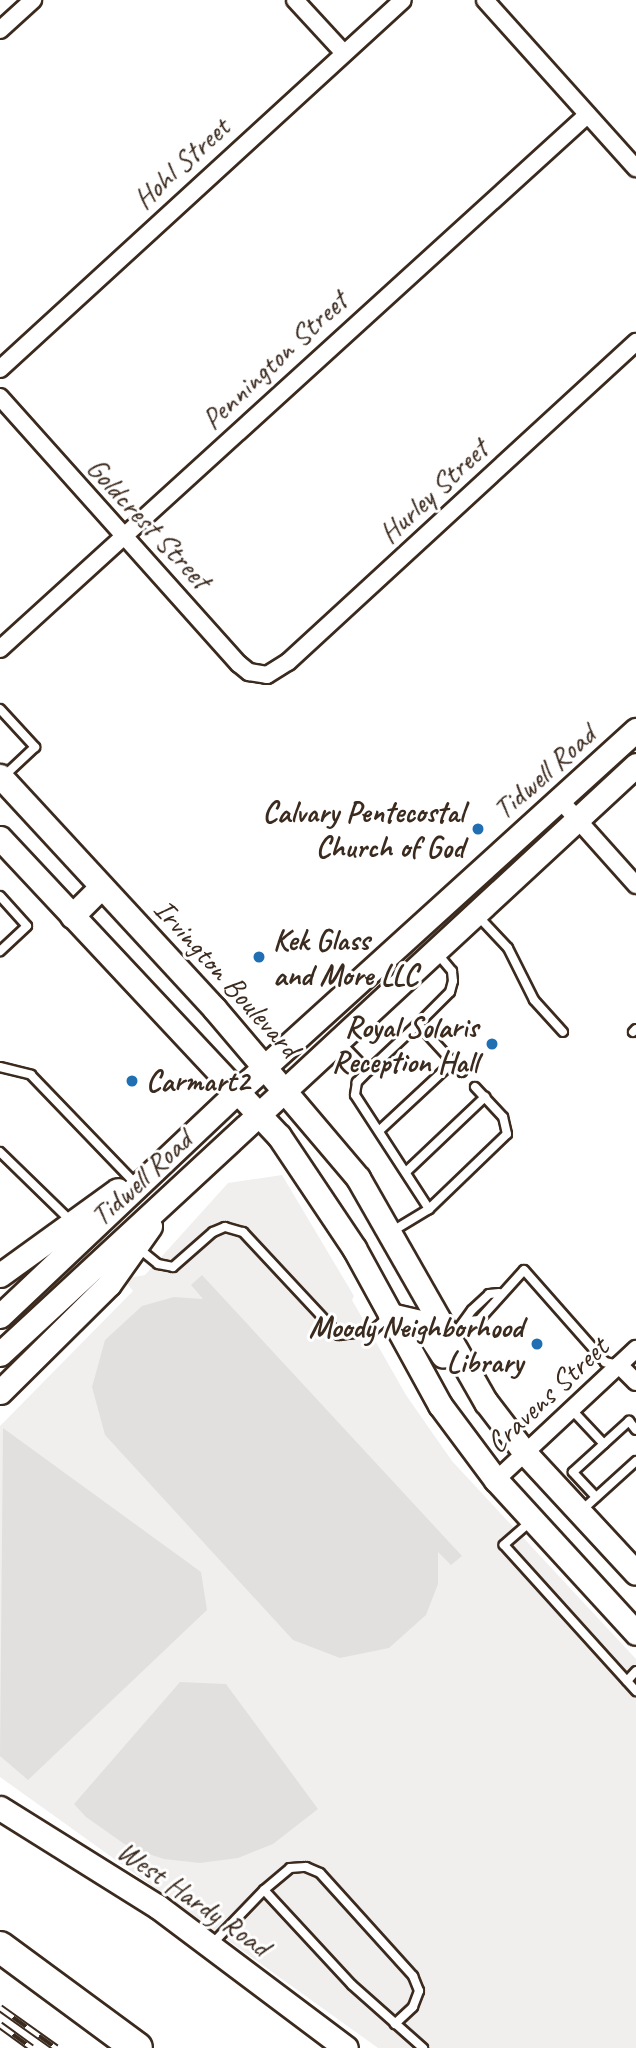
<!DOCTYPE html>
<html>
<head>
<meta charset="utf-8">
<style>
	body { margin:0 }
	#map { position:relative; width:636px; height:2048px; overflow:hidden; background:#fff; font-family:Caveat,sans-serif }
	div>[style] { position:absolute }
	.built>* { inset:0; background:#f1efee }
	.green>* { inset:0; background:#e2e0de }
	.roads { filter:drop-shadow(2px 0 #3b2a1e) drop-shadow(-2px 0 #3b2a1e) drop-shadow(0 2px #3b2a1e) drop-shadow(0 -2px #3b2a1e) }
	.service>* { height:8px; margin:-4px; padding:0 4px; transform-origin:4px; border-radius:4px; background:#fff }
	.minor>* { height:16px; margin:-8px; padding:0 8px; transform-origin:8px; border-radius:8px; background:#fff }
	.secondary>* { height:23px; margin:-11.5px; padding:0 11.5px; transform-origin:11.5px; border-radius:11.5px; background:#fff }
	.motorway>* { height:30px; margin:-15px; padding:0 15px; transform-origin:15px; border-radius:15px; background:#fff }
	.rail>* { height:8px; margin-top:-4px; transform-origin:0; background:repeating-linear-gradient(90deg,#fff 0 16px,#3b2a1e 0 32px); box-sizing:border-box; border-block:2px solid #3b2a1e }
	.dots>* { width:19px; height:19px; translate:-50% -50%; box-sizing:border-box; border:4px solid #fff; border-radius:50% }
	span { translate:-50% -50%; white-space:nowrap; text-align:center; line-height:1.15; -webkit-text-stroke:6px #fff; paint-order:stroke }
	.street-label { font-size:30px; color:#3b2a1e }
	.poi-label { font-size:30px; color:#3b2a1e; font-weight:700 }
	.right { translate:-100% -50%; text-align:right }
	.left { translate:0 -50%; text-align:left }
</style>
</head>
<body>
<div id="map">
	<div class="built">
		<div style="clip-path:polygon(282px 1175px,354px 1296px,352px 1300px,406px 1395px,452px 1461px,636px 1659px,636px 2048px,378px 2048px,0 1777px,0 1426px,133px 1291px,126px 1282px,129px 1278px,145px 1275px,228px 1183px)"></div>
	</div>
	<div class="green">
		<div style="clip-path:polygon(202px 1275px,462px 1556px,451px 1565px,438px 1552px,438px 1584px,426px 1615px,389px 1648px,340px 1658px,293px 1640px,105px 1435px,92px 1387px,105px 1340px,142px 1306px,174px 1297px,203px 1299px,191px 1285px)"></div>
		<div style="clip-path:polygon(3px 1428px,201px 1572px,207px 1610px,28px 1780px,0 1756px)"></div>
		<div style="clip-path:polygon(180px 1682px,226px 1684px,318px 1809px,273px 1844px,238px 1858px,200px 1863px,164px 1859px,130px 1848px,86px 1817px,74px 1804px)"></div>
	</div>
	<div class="roads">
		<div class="service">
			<div style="left:0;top:709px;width:52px;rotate:47.4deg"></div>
			<div style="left:35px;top:747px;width:44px;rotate:136.8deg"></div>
			<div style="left:0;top:896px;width:40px;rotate:48deg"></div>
			<div style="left:27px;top:926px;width:37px;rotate:137deg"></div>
			<div style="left:477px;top:915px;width:45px;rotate:46.8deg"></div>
			<div style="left:508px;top:948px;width:58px;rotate:63.4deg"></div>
			<div style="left:534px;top:1000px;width:43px;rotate:47.8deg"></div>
			<div style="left:418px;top:1024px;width:65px;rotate:47.5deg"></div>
			<div style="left:633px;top:1032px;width:4px;rotate:-45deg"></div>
			<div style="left:340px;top:1042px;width:40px;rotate:46deg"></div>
			<div style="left:368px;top:1071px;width:69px;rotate:-43.2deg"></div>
			<div style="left:418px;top:1024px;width:45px;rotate:-45deg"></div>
			<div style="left:450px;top:992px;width:11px;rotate:-75deg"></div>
			<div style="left:453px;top:981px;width:10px;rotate:-96deg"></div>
			<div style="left:452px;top:971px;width:25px;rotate:-130deg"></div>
			<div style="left:0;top:1067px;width:32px;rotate:14deg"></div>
			<div style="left:31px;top:1075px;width:146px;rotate:46.1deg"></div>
			<div style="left:368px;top:1071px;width:16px;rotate:135deg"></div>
			<div style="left:357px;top:1082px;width:13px;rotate:99deg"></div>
			<div style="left:355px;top:1095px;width:136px;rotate:57deg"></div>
			<div style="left:429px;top:1209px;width:44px;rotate:148.8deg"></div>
			<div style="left:381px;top:1129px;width:98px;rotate:-42.9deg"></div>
			<div style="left:0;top:1152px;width:99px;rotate:44.2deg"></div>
			<div style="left:407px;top:1171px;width:108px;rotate:-43.5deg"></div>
			<div style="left:429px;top:1209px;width:108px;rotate:-43.9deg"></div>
			<div style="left:507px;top:1134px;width:17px;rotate:-103deg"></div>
			<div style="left:503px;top:1117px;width:41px;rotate:-133deg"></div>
			<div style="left:137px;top:1247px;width:27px;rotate:39deg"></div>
			<div style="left:158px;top:1264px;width:15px;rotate:11deg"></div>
			<div style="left:173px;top:1267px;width:53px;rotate:-41.2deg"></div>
			<div style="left:213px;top:1232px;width:13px;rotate:-23deg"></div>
			<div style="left:225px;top:1227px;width:19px;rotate:16deg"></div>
			<div style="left:243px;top:1232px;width:141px;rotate:47deg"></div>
			<div style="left:339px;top:1335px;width:33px;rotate:-7deg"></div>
			<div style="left:372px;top:1331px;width:21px;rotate:-41deg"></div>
			<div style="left:468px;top:1321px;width:11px;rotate:-5deg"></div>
			<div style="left:479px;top:1320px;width:67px;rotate:-48deg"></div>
			<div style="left:524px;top:1270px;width:123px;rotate:48.6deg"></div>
			<div style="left:605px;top:1362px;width:14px;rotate:12deg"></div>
			<div style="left:453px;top:1336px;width:32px;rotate:-54deg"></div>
			<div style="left:472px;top:1310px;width:23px;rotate:-43deg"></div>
			<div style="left:489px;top:1294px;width:10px;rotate:-6deg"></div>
			<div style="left:571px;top:1409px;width:48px;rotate:46.7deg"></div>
			<div style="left:596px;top:1497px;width:34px;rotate:-133deg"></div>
			<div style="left:573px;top:1472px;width:76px;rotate:-42.3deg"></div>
			<div style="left:629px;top:1421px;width:11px;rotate:52deg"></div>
			<div style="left:582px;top:1510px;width:73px;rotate:-42.2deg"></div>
			<div style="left:530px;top:1522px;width:35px;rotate:139deg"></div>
			<div style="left:504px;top:1545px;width:197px;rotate:47.9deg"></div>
			<div style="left:627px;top:1681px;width:13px;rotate:-48deg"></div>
			<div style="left:264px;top:1890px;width:34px;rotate:-40deg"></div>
			<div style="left:290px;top:1868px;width:16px;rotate:-4deg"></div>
			<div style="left:306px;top:1867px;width:15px;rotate:23deg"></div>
			<div style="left:320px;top:1873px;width:139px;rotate:47.9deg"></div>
			<div style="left:413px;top:1976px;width:16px;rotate:68deg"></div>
			<div style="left:419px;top:1991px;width:17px;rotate:111deg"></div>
			<div style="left:413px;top:2007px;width:25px;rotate:137deg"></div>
			<div style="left:212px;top:1944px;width:75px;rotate:-46.1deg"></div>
			<div style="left:264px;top:1890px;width:129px;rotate:47.2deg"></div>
			<div style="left:352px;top:1985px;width:95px;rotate:41.6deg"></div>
		</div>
		<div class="minor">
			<div style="left:295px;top:0;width:71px;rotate:47.3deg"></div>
			<div style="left:485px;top:0;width:226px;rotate:48.1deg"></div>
			<div style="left:0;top:30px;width:45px;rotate:-42.3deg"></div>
			<div style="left:0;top:369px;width:546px;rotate:-42.48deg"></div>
			<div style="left:0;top:397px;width:358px;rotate:48.2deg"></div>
			<div style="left:239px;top:664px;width:13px;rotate:39deg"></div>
			<div style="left:249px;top:672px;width:18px;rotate:9deg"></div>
			<div style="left:267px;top:675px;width:25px;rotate:-32deg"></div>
			<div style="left:288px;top:662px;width:473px;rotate:-42.6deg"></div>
			<div style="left:0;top:649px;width:794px;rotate:-42.29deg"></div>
			<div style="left:560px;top:800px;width:114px;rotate:48.2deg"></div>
			<div style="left:619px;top:1365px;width:24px;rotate:45deg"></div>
			<div style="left:496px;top:1480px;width:192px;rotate:-43.1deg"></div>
		</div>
		<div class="secondary">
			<div style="left:0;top:776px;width:316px;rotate:47.3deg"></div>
			<div style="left:214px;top:1008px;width:223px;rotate:49.7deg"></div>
			<div style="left:358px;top:1178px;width:258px;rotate:60.3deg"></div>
			<div style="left:486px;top:1402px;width:64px;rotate:52.6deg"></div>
			<div style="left:525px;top:1453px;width:163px;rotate:47.2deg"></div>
			<div style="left:0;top:838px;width:408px;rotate:46.9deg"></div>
			<div style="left:279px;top:1136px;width:135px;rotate:56.2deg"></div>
			<div style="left:354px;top:1248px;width:179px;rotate:61.3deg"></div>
			<div style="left:440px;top:1405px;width:94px;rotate:53.3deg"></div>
			<div style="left:496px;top:1480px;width:207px;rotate:47.5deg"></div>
			<div style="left:72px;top:916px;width:41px;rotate:-45deg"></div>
			<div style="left:0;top:1275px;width:145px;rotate:-35.8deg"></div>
			<div style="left:390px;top:1315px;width:32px;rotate:13deg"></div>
			<div style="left:421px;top:1322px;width:40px;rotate:57.1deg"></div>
			<div style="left:0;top:1316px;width:326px;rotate:-43.4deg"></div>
			<div style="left:237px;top:1092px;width:539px;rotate:-42.22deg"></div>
			<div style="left:0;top:1354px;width:867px;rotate:-42.8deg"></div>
			<div style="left:0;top:1392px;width:153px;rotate:-44.7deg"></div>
			<div style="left:109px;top:1284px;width:71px;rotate:-54.7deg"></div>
			<div style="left:0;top:1808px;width:185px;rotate:32deg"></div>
			<div style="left:157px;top:1906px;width:236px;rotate:36.9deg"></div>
		</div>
		<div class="motorway">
			<div style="left:0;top:1947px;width:170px;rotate:36.4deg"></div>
		</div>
	</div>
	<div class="rail">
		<div style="left:0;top:2008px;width:69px;rotate:35.5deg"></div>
		<div style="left:0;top:2025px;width:39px;rotate:36deg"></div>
	</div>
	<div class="dots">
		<div style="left:478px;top:829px;background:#1f6fb2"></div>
		<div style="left:259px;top:957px;background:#1f6fb2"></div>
		<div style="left:492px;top:1044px;background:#1f6fb2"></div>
		<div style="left:132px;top:1081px;background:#1f6fb2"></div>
		<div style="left:537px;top:1344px;background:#1f6fb2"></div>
	</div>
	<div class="street-label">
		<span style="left:181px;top:163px;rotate:-43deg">Hohl Street</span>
		<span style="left:274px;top:360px;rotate:-43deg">Pennington Street</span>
		<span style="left:433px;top:491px;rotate:-43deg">Hurley Street</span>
		<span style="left:149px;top:523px;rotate:47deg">Goldcrest Street</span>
		<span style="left:544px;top:772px;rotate:-42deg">Tidwell Road</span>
		<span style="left:227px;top:978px;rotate:48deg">Irvington Boulevard</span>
		<span style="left:141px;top:1178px;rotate:-43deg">Tidwell Road</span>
		<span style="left:547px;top:1395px;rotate:-43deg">Cravens Street</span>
		<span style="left:194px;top:1898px;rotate:35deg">West Hardy Road</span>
	</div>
	<div class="poi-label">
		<span class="right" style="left:464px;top:829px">Calvary Pentecostal<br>Church of God</span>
		<span class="left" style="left:273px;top:957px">Kek Glass<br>and More LLC</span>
		<span class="right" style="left:478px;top:1044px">Royal Solaris<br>Reception Hall</span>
		<span class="left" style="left:146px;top:1081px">Carmart2</span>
		<span class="right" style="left:523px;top:1344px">Moody Neighborhood<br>Library</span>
	</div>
</div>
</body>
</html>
